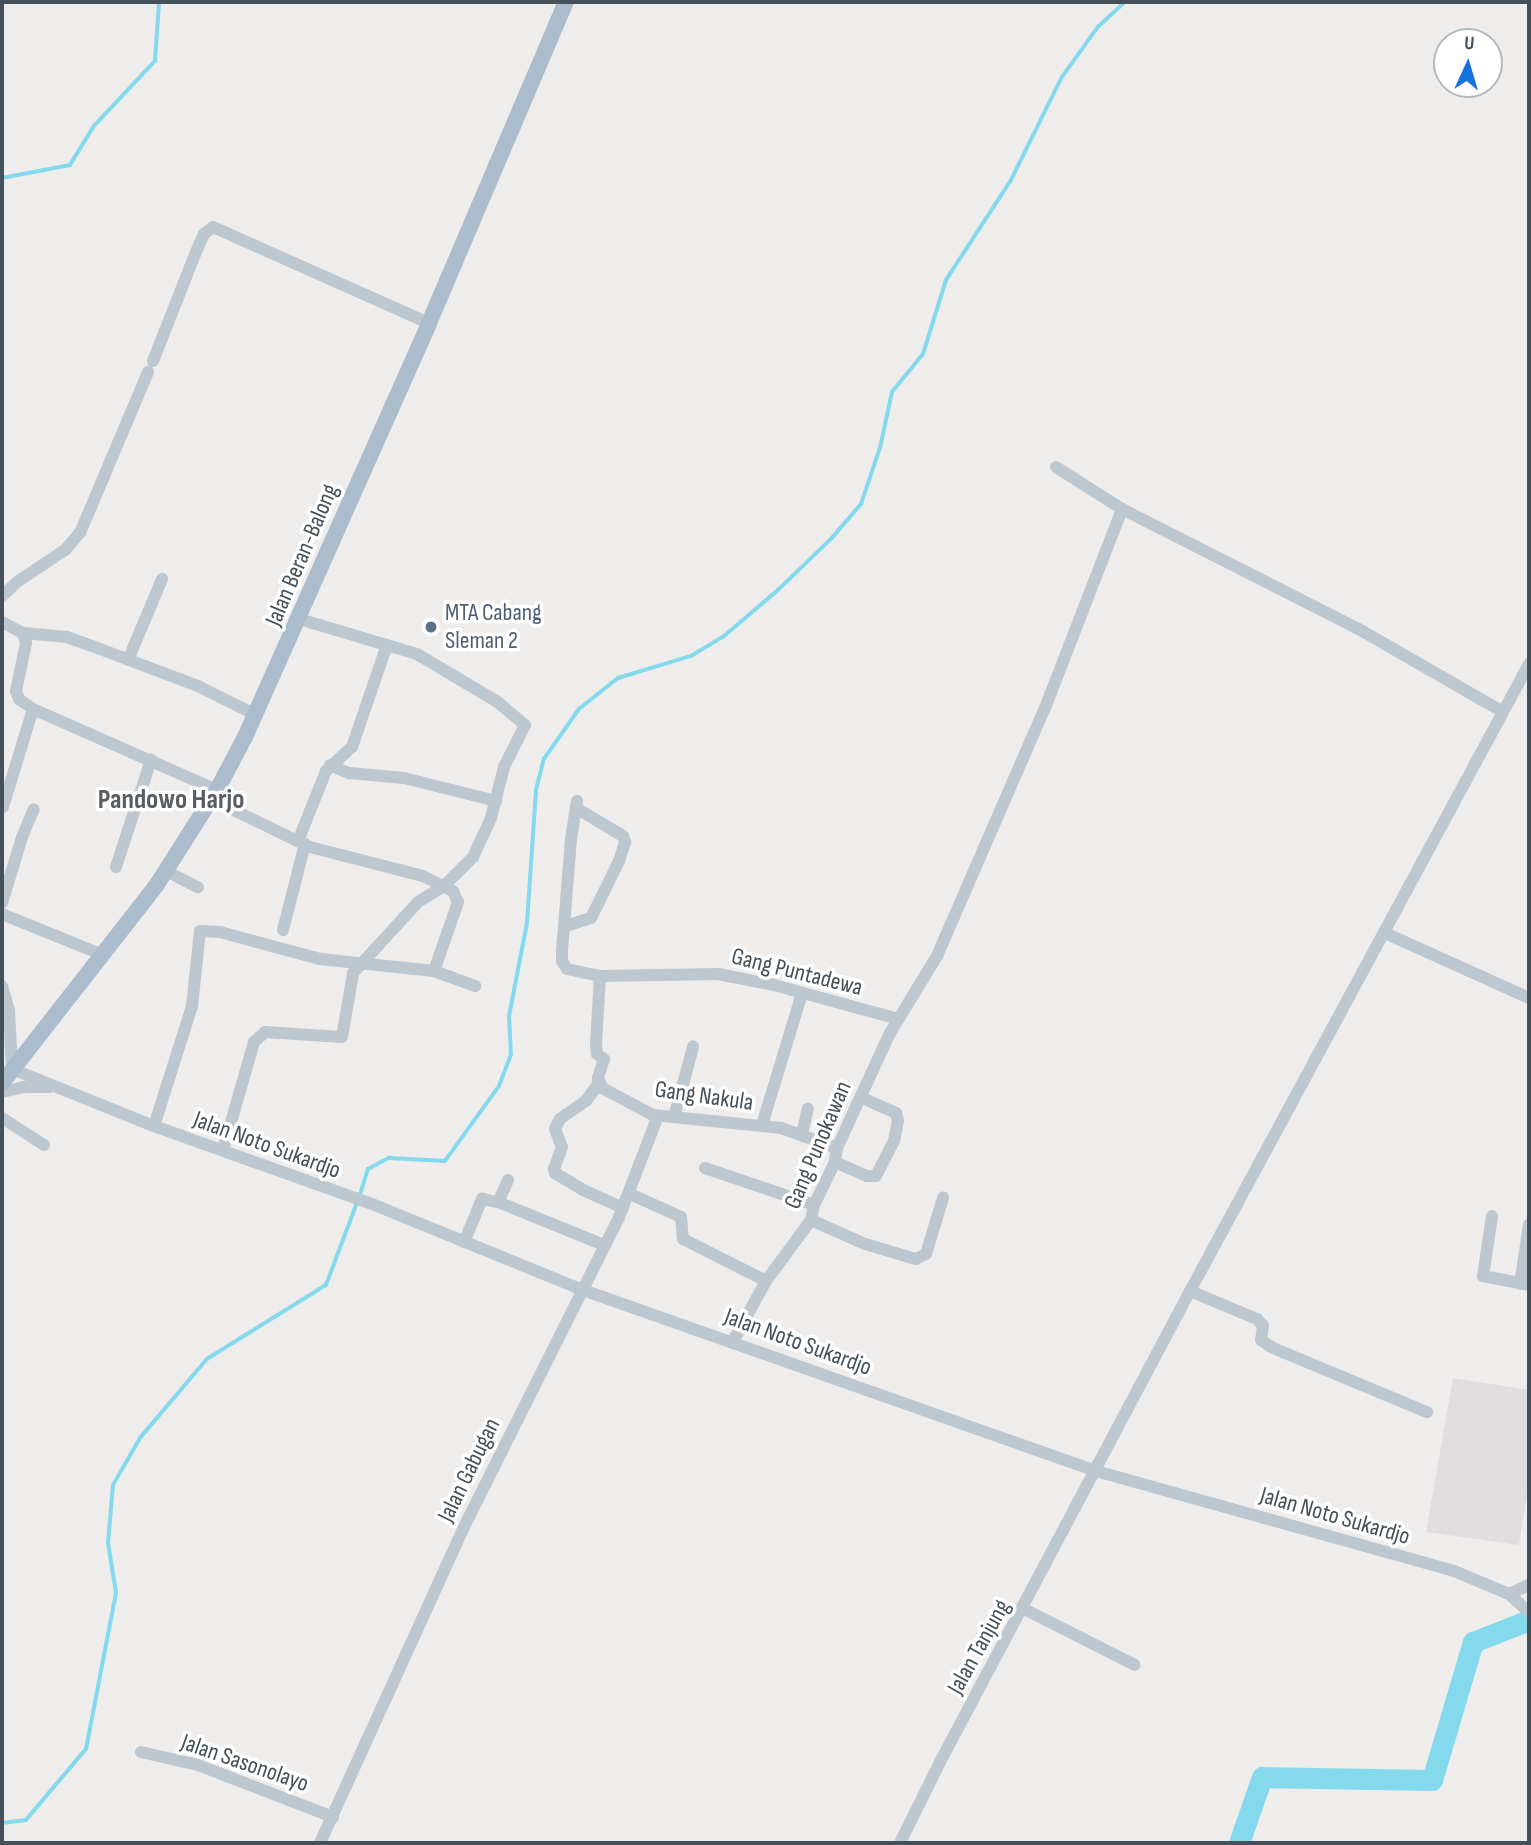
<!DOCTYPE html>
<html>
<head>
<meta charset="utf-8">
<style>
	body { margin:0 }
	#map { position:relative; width:1531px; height:1845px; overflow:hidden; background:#efecec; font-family:"Sofia Sans Condensed",sans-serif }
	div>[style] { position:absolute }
	.education>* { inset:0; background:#e0ddde }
	.stream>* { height:3.5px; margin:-1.75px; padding:0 1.75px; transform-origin:1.75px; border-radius:1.75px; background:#84d9ec }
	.river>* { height:21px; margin:-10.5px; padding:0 10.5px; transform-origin:10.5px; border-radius:10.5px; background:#84d9ec }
	.minor>* { height:12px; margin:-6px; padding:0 6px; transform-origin:6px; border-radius:6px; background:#bcc7cf }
	.major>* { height:16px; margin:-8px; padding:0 8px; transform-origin:8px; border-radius:8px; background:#abbccc }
	.dots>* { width:19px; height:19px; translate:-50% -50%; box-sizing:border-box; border:4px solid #fff; border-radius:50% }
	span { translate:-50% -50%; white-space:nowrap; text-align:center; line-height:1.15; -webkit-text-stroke:7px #fff; paint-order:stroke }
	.street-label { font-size:24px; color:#44505a }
	.service-label { font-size:24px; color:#4e5e75 }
	.left { translate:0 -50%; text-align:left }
	.quarter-label { font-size:28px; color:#595d61; font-weight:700 }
	.frame { position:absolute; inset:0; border:4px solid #44505a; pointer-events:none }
	.north { position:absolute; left:1433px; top:28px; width:70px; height:70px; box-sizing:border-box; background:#fff; border:2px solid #b4b9bd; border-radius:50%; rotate:4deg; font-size:19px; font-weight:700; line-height:28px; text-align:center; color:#44505a }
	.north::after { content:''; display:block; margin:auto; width:24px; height:32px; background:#1672df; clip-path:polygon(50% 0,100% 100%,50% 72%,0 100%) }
</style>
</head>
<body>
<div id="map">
	<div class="education">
		<div style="clip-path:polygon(1453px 1378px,1529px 1390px,1529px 1482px,1519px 1545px,1426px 1532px)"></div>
	</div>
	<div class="stream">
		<div style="left:2px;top:178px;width:69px;rotate:-10.8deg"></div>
		<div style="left:70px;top:165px;width:46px;rotate:-58.4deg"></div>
		<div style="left:94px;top:126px;width:89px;rotate:-46.8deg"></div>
		<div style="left:155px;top:61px;width:59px;rotate:-86.1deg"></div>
		<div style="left:360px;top:1195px;width:27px;rotate:-73deg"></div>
		<div style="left:368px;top:1169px;width:24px;rotate:-28deg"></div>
		<div style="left:389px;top:1158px;width:56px;rotate:3.1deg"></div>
		<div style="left:445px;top:1161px;width:92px;rotate:-54.2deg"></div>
		<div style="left:499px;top:1086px;width:33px;rotate:-69deg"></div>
		<div style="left:511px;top:1055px;width:39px;rotate:-93deg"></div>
		<div style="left:509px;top:1016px;width:95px;rotate:-79deg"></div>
		<div style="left:527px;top:923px;width:133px;rotate:-86.1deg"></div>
		<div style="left:536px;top:790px;width:32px;rotate:-76deg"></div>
		<div style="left:544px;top:759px;width:61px;rotate:-55deg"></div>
		<div style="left:579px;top:709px;width:50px;rotate:-38.5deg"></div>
		<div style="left:618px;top:678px;width:76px;rotate:-16.8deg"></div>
		<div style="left:691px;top:656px;width:37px;rotate:-31deg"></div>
		<div style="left:723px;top:637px;width:72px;rotate:-40.5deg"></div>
		<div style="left:778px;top:590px;width:75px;rotate:-43.9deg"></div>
		<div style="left:832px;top:538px;width:45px;rotate:-49.5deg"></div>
		<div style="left:861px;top:504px;width:59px;rotate:-71.3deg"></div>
		<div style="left:880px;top:448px;width:57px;rotate:-77.9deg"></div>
		<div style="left:892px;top:392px;width:49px;rotate:-50.8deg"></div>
		<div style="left:923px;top:354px;width:77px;rotate:-72.7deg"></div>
		<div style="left:946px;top:280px;width:117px;rotate:-56.9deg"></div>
		<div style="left:1010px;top:182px;width:117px;rotate:-63.7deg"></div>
		<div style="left:1062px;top:77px;width:62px;rotate:-54.2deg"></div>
		<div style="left:1098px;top:27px;width:37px;rotate:-43deg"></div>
		<div style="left:2px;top:1823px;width:24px;rotate:-7deg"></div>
		<div style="left:26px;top:1820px;width:93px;rotate:-49.8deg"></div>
		<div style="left:86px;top:1749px;width:159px;rotate:-79.1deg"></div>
		<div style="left:116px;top:1593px;width:51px;rotate:-99.1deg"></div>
		<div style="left:108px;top:1543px;width:58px;rotate:-85.1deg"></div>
		<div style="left:113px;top:1485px;width:54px;rotate:-60.1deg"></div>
		<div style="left:140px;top:1438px;width:104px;rotate:-49.7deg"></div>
		<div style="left:207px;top:1359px;width:140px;rotate:-31.9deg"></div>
		<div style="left:326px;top:1285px;width:88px;rotate:-69.3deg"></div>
	</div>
	<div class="river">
		<div style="left:1239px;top:1843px;width:70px;rotate:-70.8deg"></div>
		<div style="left:1262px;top:1777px;width:170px;rotate:1deg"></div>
		<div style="left:1432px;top:1780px;width:144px;rotate:-73.5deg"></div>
		<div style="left:1473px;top:1642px;width:60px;rotate:-21.4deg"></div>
	</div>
	<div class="minor">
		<div style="left:153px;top:361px;width:117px;rotate:-68.5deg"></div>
		<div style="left:196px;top:252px;width:20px;rotate:-66deg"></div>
		<div style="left:204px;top:234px;width:11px;rotate:-38deg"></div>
		<div style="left:213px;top:227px;width:236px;rotate:24deg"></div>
		<div style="left:1056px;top:467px;width:78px;rotate:32.5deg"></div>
		<div style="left:1122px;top:509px;width:263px;rotate:26.9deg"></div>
		<div style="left:1357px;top:628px;width:168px;rotate:29.9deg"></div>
		<div style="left:2px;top:596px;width:21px;rotate:-43deg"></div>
		<div style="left:17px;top:582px;width:58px;rotate:-33.7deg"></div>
		<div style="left:65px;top:550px;width:23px;rotate:-49deg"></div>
		<div style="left:80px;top:533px;width:175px;rotate:-67.1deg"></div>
		<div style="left:2px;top:622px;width:24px;rotate:28deg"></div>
		<div style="left:23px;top:633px;width:10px;rotate:73deg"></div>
		<div style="left:26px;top:643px;width:49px;rotate:101.8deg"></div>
		<div style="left:16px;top:691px;width:9px;rotate:69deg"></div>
		<div style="left:19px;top:699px;width:17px;rotate:36deg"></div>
		<div style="left:33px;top:709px;width:201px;rotate:23.8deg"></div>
		<div style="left:23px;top:633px;width:44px;rotate:5.2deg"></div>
		<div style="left:67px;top:637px;width:35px;rotate:20deg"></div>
		<div style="left:100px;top:649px;width:105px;rotate:20.7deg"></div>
		<div style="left:198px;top:686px;width:65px;rotate:26.6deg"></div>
		<div style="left:128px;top:660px;width:88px;rotate:-67.2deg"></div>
		<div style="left:330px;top:765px;width:21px;rotate:23deg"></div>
		<div style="left:349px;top:773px;width:55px;rotate:5.2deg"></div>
		<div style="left:404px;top:778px;width:95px;rotate:14deg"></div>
		<div style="left:211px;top:799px;width:110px;rotate:25.9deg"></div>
		<div style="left:310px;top:847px;width:117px;rotate:14.4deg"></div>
		<div style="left:423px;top:876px;width:34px;rotate:27deg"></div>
		<div style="left:453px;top:891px;width:12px;rotate:66deg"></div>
		<div style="left:458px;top:902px;width:73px;rotate:109.2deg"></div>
		<div style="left:577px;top:801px;width:38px;rotate:99deg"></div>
		<div style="left:571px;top:839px;width:112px;rotate:94.6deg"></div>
		<div style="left:562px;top:951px;width:10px;rotate:90deg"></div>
		<div style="left:562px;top:961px;width:9px;rotate:58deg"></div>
		<div style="left:567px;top:969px;width:34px;rotate:12deg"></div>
		<div style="left:600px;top:976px;width:118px;rotate:-1deg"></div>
		<div style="left:718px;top:974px;width:57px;rotate:11.1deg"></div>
		<div style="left:774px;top:985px;width:129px;rotate:15.3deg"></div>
		<div style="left:3px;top:807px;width:102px;rotate:-73deg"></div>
		<div style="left:298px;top:841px;width:75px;rotate:-68.2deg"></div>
		<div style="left:326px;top:771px;width:35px;rotate:-43deg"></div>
		<div style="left:352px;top:747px;width:108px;rotate:-71.1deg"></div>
		<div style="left:116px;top:867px;width:113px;rotate:-71.9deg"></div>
		<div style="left:166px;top:871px;width:36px;rotate:27deg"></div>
		<div style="left:2px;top:903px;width:69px;rotate:-73.1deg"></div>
		<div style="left:22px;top:837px;width:30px;rotate:-67deg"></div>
		<div style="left:2px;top:914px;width:109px;rotate:22.1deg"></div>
		<div style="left:566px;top:926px;width:26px;rotate:-18deg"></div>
		<div style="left:591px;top:918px;width:64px;rotate:-63.8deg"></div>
		<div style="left:619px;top:861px;width:20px;rotate:-72deg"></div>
		<div style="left:625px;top:842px;width:6px;rotate:-108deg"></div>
		<div style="left:623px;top:836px;width:55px;rotate:-149.2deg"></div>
		<div style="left:283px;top:930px;width:89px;rotate:-75.7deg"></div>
		<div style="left:1385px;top:933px;width:158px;rotate:24.3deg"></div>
		<div style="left:600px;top:976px;width:67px;rotate:93.4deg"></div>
		<div style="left:596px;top:1043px;width:11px;rotate:85deg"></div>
		<div style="left:597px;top:1054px;width:9px;rotate:36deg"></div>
		<div style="left:604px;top:1059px;width:20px;rotate:108deg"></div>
		<div style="left:598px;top:1078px;width:11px;rotate:68deg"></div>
		<div style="left:602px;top:1088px;width:58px;rotate:27.9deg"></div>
		<div style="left:653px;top:1115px;width:129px;rotate:5.8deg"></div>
		<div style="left:781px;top:1128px;width:59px;rotate:19.7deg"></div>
		<div style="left:2px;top:986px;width:25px;rotate:74deg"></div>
		<div style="left:9px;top:1010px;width:59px;rotate:87.1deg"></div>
		<div style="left:12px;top:1069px;width:153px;rotate:21.9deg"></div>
		<div style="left:154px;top:1126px;width:232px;rotate:19.7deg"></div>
		<div style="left:372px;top:1204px;width:225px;rotate:22.2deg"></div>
		<div style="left:580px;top:1289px;width:547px;rotate:19.43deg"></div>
		<div style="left:1096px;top:1471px;width:372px;rotate:15.6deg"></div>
		<div style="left:1454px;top:1571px;width:60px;rotate:22.7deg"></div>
		<div style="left:1509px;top:1594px;width:27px;rotate:42deg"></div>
		<div style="left:598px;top:1084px;width:19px;rotate:125deg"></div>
		<div style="left:587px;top:1100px;width:33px;rotate:145deg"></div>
		<div style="left:560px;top:1119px;width:11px;rotate:117deg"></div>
		<div style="left:555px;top:1129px;width:19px;rotate:69deg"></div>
		<div style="left:562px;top:1147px;width:23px;rotate:110deg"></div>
		<div style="left:554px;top:1169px;width:4px;rotate:76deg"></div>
		<div style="left:555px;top:1173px;width:33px;rotate:31deg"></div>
		<div style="left:583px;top:1190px;width:44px;rotate:24.2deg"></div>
		<div style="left:2px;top:1092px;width:22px;rotate:-13deg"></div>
		<div style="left:23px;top:1087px;width:27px"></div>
		<div style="left:674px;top:1117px;width:73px;rotate:-74.8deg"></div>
		<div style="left:2px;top:1118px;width:50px;rotate:32.7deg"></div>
		<div style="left:762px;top:1125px;width:138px;rotate:-73.1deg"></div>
		<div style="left:154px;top:1126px;width:126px;rotate:-72.4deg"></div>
		<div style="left:192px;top:1006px;width:75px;rotate:-83.9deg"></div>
		<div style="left:200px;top:931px;width:20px;rotate:3deg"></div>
		<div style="left:220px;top:932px;width:104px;rotate:15.1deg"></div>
		<div style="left:320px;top:959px;width:115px;rotate:6deg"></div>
		<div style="left:434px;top:971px;width:44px;rotate:20.1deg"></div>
		<div style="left:802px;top:1134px;width:26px;rotate:-77deg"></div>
		<div style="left:223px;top:1150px;width:112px;rotate:-74deg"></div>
		<div style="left:254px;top:1042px;width:15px;rotate:-42deg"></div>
		<div style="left:265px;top:1032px;width:77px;rotate:3.7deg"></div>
		<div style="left:342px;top:1037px;width:65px;rotate:-80.2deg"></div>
		<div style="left:353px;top:973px;width:96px;rotate:-47.5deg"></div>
		<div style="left:418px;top:902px;width:32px;rotate:-32deg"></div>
		<div style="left:445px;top:885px;width:40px;rotate:-45deg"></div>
		<div style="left:473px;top:857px;width:43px;rotate:-65.2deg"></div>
		<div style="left:491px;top:818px;width:53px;rotate:-75.7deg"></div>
		<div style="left:504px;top:767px;width:47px;rotate:-63.4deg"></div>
		<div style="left:525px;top:725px;width:38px;rotate:-140deg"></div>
		<div style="left:496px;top:701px;width:92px;rotate:-149.3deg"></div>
		<div style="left:417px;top:654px;width:123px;rotate:-163.5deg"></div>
		<div style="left:835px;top:1162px;width:35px;rotate:24deg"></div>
		<div style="left:867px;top:1176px;width:9px"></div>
		<div style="left:876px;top:1176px;width:39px;rotate:-63deg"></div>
		<div style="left:894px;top:1141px;width:20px;rotate:-79deg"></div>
		<div style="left:898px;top:1121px;width:8px;rotate:-104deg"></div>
		<div style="left:896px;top:1113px;width:39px;rotate:-156deg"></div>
		<div style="left:705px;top:1168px;width:115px;rotate:18.7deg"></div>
		<div style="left:508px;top:1180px;width:24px;rotate:114deg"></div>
		<div style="left:498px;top:1202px;width:114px;rotate:22.1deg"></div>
		<div style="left:630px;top:1194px;width:56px;rotate:24.3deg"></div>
		<div style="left:681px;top:1217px;width:22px;rotate:85deg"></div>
		<div style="left:683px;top:1239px;width:93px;rotate:26.8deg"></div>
		<div style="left:1492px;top:1216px;width:61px;rotate:98.5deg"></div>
		<div style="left:1483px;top:1276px;width:47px;rotate:11.1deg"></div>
		<div style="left:811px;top:1220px;width:59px;rotate:24deg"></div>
		<div style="left:865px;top:1244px;width:53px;rotate:16.4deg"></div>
		<div style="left:916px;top:1259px;width:11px;rotate:-27deg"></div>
		<div style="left:926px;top:1254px;width:59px;rotate:-73.1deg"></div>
		<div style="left:464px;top:1242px;width:47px;rotate:-67.3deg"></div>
		<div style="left:482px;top:1199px;width:16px;rotate:11deg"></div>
		<div style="left:1520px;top:1284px;width:60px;rotate:-81.3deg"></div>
		<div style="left:1190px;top:1291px;width:73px;rotate:22.7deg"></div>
		<div style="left:1257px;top:1319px;width:9px;rotate:49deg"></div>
		<div style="left:1263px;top:1326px;width:14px;rotate:98deg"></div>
		<div style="left:1261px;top:1340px;width:14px;rotate:34deg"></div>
		<div style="left:1273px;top:1348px;width:167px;rotate:22.6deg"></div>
		<div style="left:733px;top:1341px;width:68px;rotate:-61.2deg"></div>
		<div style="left:766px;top:1281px;width:76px;rotate:-53.6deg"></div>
		<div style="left:811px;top:1220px;width:15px;rotate:-79deg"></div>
		<div style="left:814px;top:1205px;width:48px;rotate:-64deg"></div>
		<div style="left:835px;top:1162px;width:14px;rotate:-82deg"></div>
		<div style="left:837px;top:1148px;width:127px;rotate:-65.3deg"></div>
		<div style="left:890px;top:1033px;width:90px;rotate:-58.6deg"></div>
		<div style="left:937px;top:956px;width:270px;rotate:-66.5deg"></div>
		<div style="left:1045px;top:708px;width:213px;rotate:-68.8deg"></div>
		<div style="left:1509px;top:1594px;width:22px;rotate:-24deg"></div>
		<div style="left:1024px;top:1609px;width:124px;rotate:26.8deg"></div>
		<div style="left:141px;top:1752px;width:58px;rotate:12.8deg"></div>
		<div style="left:198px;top:1765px;width:145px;rotate:21.1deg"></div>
		<div style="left:320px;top:1843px;width:345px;rotate:-65.5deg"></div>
		<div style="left:463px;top:1529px;width:349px;rotate:-63.4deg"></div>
		<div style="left:619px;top:1217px;width:108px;rotate:-68.9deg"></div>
		<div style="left:900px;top:1843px;width:90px;rotate:-63.7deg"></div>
		<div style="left:940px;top:1762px;width:533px;rotate:-62.04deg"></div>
		<div style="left:1190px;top:1291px;width:713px;rotate:-61.6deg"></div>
	</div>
	<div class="major">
		<div style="left:2px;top:1083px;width:250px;rotate:-52deg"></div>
		<div style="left:156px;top:886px;width:114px;rotate:-57.6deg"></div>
		<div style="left:217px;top:790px;width:60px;rotate:-62.2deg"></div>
		<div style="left:245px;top:737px;width:453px;rotate:-66deg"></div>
		<div style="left:429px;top:323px;width:349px;rotate:-66.9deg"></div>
	</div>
	<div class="dots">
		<div style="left:431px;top:627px;background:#5c6f8a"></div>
	</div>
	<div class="street-label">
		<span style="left:302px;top:555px;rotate:-67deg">Jalan Beran-Balong</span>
		<span style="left:797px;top:972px;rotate:14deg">Gang Puntadewa</span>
		<span style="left:704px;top:1096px;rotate:8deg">Gang Nakula</span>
		<span style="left:267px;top:1145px;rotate:20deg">Jalan Noto Sukardjo</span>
		<span style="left:818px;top:1145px;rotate:-67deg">Gang Punokawan</span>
		<span style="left:798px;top:1342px;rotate:20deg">Jalan Noto Sukardjo</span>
		<span style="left:469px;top:1470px;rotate:-64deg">Jalan Gabugan</span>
		<span style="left:1335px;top:1516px;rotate:16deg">Jalan Noto Sukardjo</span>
		<span style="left:979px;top:1647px;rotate:-61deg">Jalan Tanjung</span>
		<span style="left:245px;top:1763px;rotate:19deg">Jalan Sasonolayo</span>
	</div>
	<div class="service-label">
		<span class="left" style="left:445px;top:627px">MTA Cabang<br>Sleman 2</span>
	</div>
	<div class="quarter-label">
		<span style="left:171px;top:800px">Pandowo Harjo</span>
	</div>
	<div class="frame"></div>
	<div class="north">U</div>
</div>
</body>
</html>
